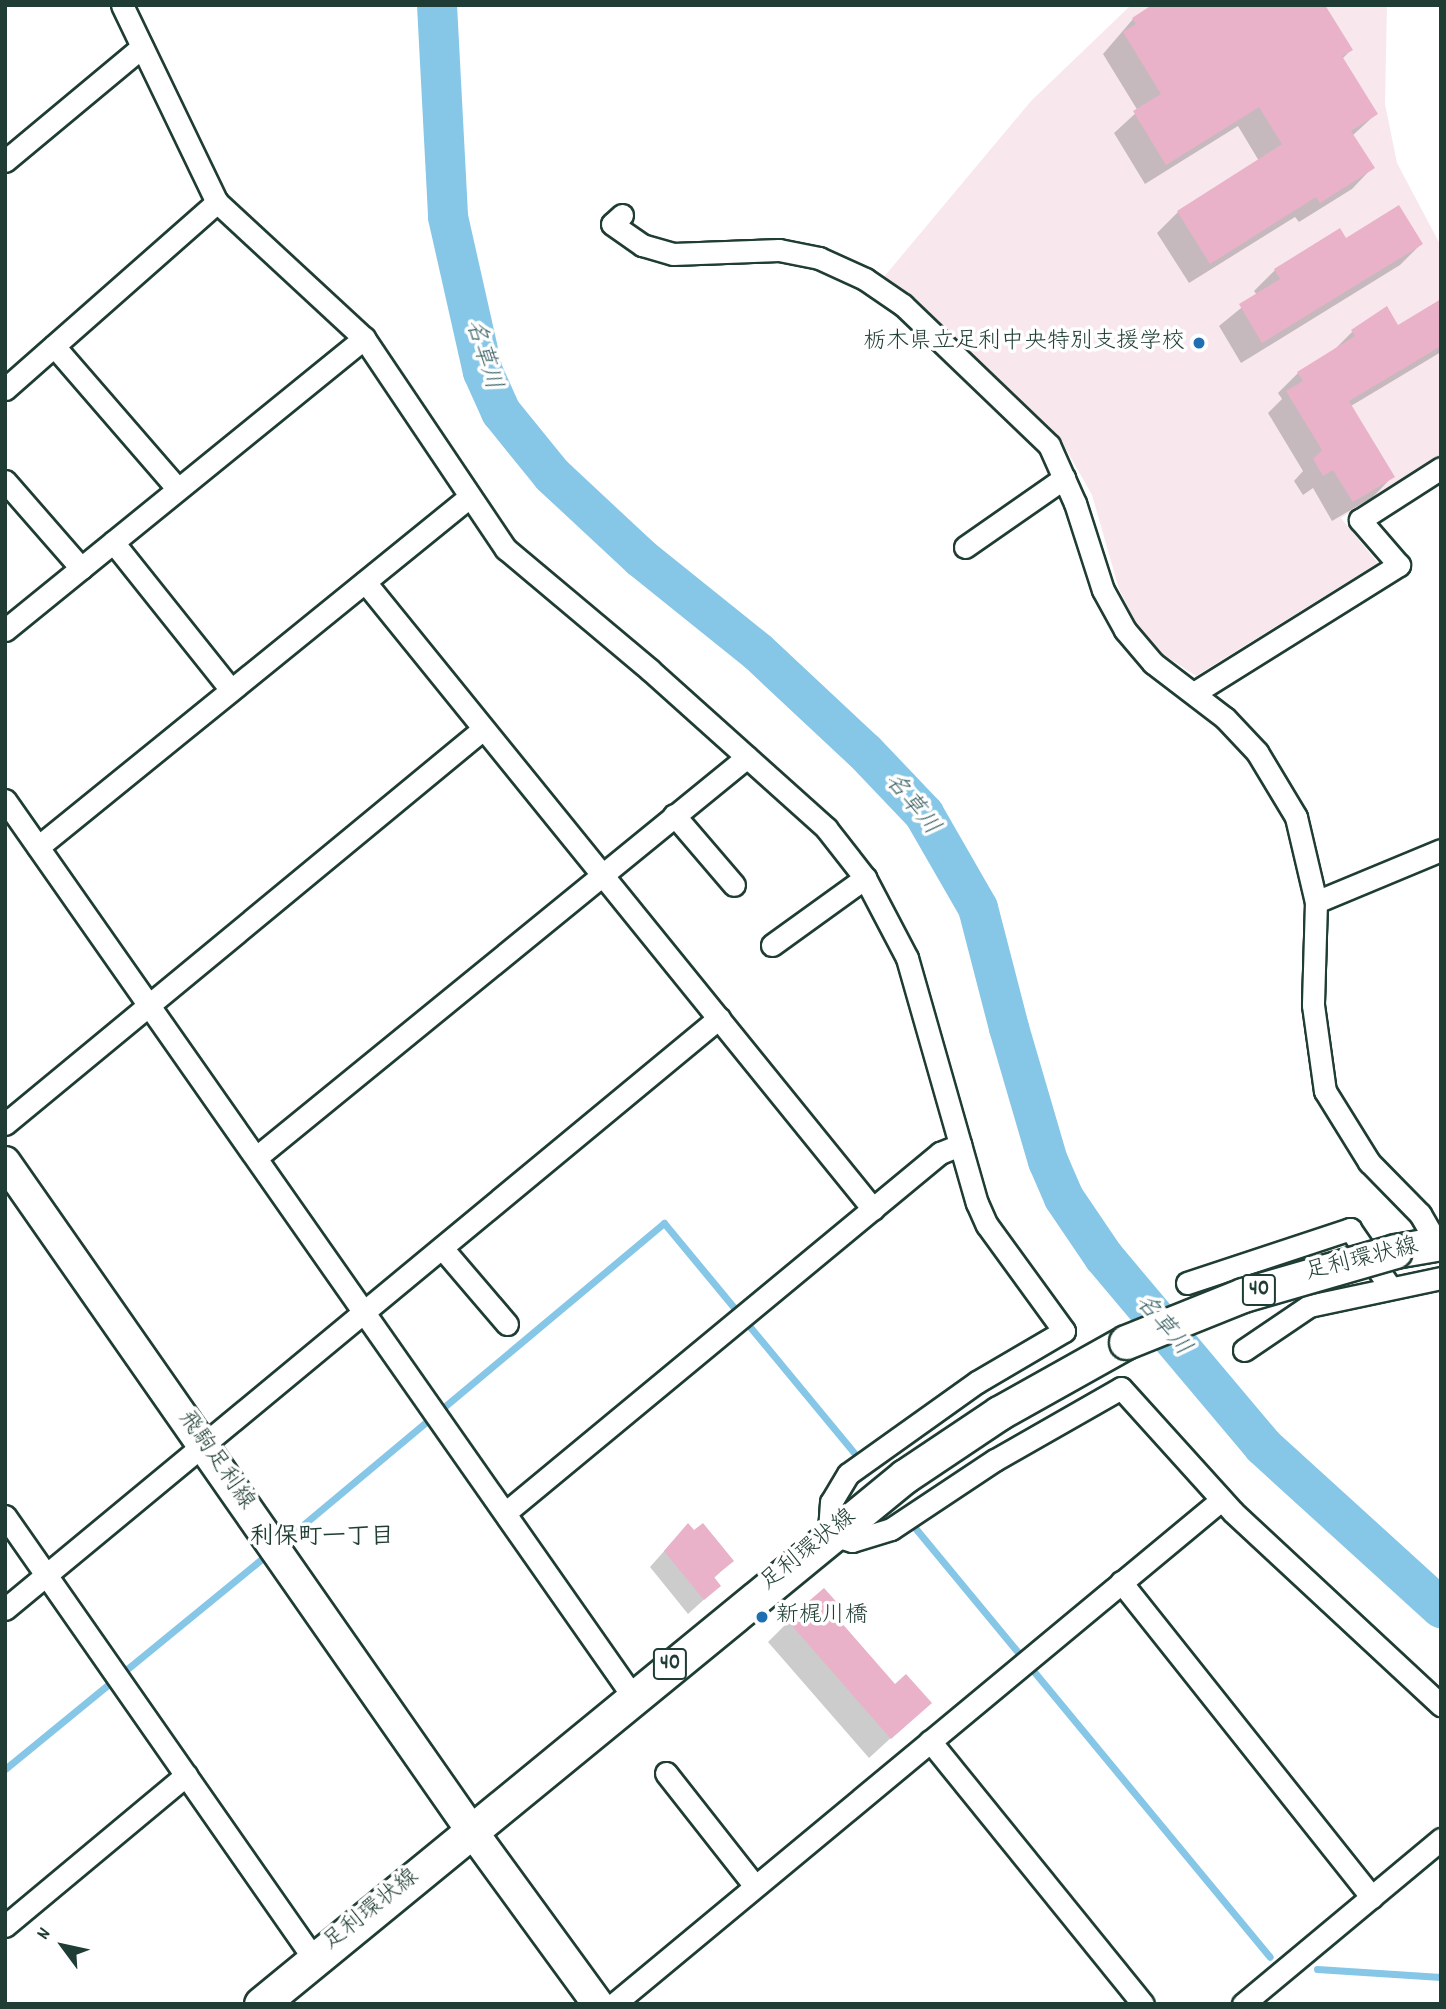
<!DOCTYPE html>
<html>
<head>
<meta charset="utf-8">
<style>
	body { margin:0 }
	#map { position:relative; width:1446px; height:2009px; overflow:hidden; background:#fff; font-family:Dekko,"Klee One",sans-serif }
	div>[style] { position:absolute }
	.built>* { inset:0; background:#f8e8ee }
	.shadow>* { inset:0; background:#0003 }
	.stream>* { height:7px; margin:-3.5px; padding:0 3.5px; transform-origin:3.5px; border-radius:3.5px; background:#86c6e7 }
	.river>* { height:40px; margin:-20px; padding:0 20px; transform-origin:20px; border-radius:20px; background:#86c6e7 }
	.building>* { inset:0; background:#e9b2c8 }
	.roads { filter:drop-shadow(2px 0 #1f3d34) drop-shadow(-2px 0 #1f3d34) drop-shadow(0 2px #1f3d34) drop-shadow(0 -2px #1f3d34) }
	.street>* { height:21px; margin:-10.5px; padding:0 10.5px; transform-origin:10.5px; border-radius:10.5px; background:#fff }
	.secondary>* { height:30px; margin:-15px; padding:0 15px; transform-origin:15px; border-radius:15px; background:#fff }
	.primary>* { height:33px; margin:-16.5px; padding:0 16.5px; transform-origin:16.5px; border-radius:16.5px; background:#fff }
	.bridges { filter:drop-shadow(2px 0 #1f3d34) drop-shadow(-2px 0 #1f3d34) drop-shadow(0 2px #1f3d34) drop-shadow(0 -2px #1f3d34) }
	.primary-bridge>* { height:33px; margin:-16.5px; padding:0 16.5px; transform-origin:16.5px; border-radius:16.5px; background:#fff }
	.dots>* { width:19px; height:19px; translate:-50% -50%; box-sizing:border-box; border:4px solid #fff; border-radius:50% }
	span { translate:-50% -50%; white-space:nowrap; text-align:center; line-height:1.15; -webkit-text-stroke:7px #fff; paint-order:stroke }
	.shield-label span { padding:2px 5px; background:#fff; border:2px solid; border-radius:5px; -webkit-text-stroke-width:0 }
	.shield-label { font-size:21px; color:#1f3d34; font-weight:700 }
	.poi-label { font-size:23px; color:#1f3d34 }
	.right { translate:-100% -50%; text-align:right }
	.left { translate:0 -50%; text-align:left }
	.street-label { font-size:23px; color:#1f3d34 }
	.water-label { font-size:24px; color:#395f61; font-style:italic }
	.neighbourhood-label { font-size:24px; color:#1f3d34; font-weight:700 }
	.frame { position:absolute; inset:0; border:7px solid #1f3d34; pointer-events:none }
	.north { position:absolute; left:28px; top:1911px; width:70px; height:70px; -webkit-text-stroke:5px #fff; paint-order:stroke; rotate:303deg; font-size:19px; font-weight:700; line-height:28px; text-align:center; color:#1f3d34 }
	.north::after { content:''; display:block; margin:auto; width:24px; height:32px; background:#1f3d34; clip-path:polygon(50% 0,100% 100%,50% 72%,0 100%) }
</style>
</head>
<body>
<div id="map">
	<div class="built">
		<div style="clip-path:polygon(1131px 5px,1387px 5px,1385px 104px,1397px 163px,1441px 246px,1441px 456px,1341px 518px,1378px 563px,1196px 676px,1164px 655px,1137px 626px,1119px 589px,1092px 495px,1067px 451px,924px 311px,883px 278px,1031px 101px)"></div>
	</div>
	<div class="shadow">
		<div style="clip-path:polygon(1133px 19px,1351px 50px,1342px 59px,1376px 114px,1352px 136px,1372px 168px,1352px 189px,1299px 222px,1295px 217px,1189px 283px,1157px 233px,1178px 212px,1259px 161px,1238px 126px,1145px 184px,1114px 133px,1138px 111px,1103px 54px)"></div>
		<div style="clip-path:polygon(1346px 240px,1421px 244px,1400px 265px,1241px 363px,1219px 326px,1257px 295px,1254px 291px,1275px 270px)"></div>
		<div style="clip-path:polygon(1441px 301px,1441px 352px,1351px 406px,1392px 477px,1373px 497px,1332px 521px,1313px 488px,1303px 495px,1294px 481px,1303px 471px,1268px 413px,1282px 399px,1278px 393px,1298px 373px,1331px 353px,1352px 332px,1398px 327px)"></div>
		<div style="clip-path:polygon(673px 1541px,732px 1561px,713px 1579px,719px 1586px,688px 1614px,650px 1567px)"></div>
		<div style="clip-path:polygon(831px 1613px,895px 1686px,929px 1703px,869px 1758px,768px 1642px,789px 1621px)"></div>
	</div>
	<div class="stream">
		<div style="left:916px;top:1529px;width:555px;rotate:50.41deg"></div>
		<div style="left:279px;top:1545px;width:502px;rotate:-39.91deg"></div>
		<div style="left:664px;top:1223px;width:298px;rotate:50.4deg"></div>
		<div style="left:5px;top:1769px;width:343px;rotate:-39.3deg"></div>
		<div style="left:1317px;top:1969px;width:124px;rotate:3.7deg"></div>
	</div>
	<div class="river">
		<div style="left:437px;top:5px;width:212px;rotate:87deg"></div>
		<div style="left:448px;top:217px;width:159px;rotate:77.3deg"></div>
		<div style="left:483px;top:372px;width:44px;rotate:65.8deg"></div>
		<div style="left:501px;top:412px;width:81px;rotate:51deg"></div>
		<div style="left:552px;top:475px;width:122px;rotate:43deg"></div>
		<div style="left:641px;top:558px;width:150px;rotate:38.8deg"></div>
		<div style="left:758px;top:652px;width:146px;rotate:43.1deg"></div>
		<div style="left:865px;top:752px;width:86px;rotate:46.4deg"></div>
		<div style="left:924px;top:814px;width:108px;rotate:60.1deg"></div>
		<div style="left:978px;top:908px;width:124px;rotate:75.5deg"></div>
		<div style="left:1009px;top:1028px;width:139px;rotate:73.7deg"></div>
		<div style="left:1048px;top:1161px;width:40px;rotate:66.6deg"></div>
		<div style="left:1064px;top:1198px;width:71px;rotate:55.9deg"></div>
		<div style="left:1104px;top:1257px;width:247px;rotate:49.9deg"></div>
		<div style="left:1263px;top:1446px;width:241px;rotate:42.3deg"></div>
	</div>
	<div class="building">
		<div style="clip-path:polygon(1152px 5px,1325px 5px,1353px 50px,1342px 56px,1378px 114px,1351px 131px,1375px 168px,1320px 203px,1316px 197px,1210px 264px,1177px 211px,1282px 144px,1259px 107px,1166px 165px,1133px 111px,1161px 94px,1123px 32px,1136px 24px,1132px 18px)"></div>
		<div style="clip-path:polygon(1399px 205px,1423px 244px,1262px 343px,1239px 304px,1280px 279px,1274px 269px,1340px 228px,1346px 238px)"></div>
		<div style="clip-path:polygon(1441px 299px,1441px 346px,1349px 401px,1395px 477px,1353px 502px,1333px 470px,1323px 476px,1313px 459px,1322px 450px,1286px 391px,1303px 381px,1297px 372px,1355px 336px,1351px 330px,1387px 306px,1398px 325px)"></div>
		<div style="clip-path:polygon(688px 1523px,694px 1530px,703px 1523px,734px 1561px,714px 1577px,721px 1586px,704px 1600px,664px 1551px)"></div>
		<div style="clip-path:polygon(824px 1588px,841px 1607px,833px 1613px,895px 1684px,906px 1674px,932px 1703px,891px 1739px,787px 1620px)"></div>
	</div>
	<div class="roads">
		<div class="street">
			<div style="left:122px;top:5px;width:219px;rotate:64.3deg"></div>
			<div style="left:217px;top:202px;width:200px;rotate:42.8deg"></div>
			<div style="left:364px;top:338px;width:254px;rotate:56.1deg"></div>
			<div style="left:506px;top:549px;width:188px;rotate:40deg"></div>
			<div style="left:650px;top:670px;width:237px;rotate:41.9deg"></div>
			<div style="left:826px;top:828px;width:63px;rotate:52deg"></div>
			<div style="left:865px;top:878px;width:90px;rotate:62.3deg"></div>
			<div style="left:907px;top:958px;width:255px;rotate:74.1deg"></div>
			<div style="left:977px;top:1203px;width:24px;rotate:66deg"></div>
			<div style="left:987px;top:1225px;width:131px;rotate:54deg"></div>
			<div style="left:1064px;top:1331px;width:101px;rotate:149.6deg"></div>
			<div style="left:977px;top:1382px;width:158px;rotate:144.5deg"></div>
			<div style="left:848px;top:1474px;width:33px;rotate:121deg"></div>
			<div style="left:831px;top:1502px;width:32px;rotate:94deg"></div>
			<div style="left:829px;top:1534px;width:24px;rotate:17deg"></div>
			<div style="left:852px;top:1541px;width:41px;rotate:-17.1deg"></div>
			<div style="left:891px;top:1529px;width:125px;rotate:-33.6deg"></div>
			<div style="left:995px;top:1460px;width:145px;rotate:-29.7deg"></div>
			<div style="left:1121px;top:1388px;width:167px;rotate:47.9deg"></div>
			<div style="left:1233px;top:1512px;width:284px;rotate:42.9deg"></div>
			<div style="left:5px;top:161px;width:178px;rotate:-39.8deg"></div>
			<div style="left:622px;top:215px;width:13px;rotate:138deg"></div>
			<div style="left:612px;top:224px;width:37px;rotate:35deg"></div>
			<div style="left:642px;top:245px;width:32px;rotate:16deg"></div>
			<div style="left:673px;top:254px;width:106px;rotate:-2.2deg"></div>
			<div style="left:779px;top:250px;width:41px;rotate:11.3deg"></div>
			<div style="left:819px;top:258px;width:51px;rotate:24.5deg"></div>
			<div style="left:865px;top:279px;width:46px;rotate:34.4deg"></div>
			<div style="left:903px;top:305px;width:202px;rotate:43.8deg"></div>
			<div style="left:1049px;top:445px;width:64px;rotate:65.9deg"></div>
			<div style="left:1075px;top:503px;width:91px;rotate:72.2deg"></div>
			<div style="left:1103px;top:590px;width:46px;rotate:61.2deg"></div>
			<div style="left:1125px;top:630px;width:43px;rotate:49.7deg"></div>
			<div style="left:1153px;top:663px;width:91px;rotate:37.4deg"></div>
			<div style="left:1225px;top:718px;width:47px;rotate:46.7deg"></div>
			<div style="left:1257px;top:752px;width:76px;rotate:59deg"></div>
			<div style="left:1296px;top:817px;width:87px;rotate:76.8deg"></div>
			<div style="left:1316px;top:902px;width:103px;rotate:91.7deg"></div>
			<div style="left:1313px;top:1005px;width:87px;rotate:82.1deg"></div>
			<div style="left:1325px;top:1091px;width:84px;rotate:58.2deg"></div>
			<div style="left:1369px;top:1162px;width:73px;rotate:45.6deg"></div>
			<div style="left:1420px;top:1214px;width:34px;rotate:60deg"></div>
			<div style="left:54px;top:346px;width:189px;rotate:49.1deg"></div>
			<div style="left:5px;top:389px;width:283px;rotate:-41.4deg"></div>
			<div style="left:5px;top:481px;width:116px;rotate:48.9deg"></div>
			<div style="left:113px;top:542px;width:189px;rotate:51.4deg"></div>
			<div style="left:965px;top:547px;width:121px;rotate:-34.9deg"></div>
			<div style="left:365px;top:582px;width:807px;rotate:50.99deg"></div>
			<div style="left:5px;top:630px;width:463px;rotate:-39.1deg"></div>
			<div style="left:1194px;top:693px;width:242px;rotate:-32deg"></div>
			<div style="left:1399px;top:565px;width:60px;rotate:-130.9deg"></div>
			<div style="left:1360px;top:520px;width:96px;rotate:-32.7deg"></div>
			<div style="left:5px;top:800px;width:1093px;rotate:54.99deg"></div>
			<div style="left:674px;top:815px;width:92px;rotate:49.4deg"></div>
			<div style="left:38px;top:847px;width:554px;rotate:-39.06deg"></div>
			<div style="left:1316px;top:902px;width:135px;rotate:-22.6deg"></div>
			<div style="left:772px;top:945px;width:115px;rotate:-35.8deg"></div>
			<div style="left:5px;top:1124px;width:619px;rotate:-39.56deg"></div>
			<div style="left:258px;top:1156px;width:631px;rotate:-39.21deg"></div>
			<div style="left:442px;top:1248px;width:100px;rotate:49.5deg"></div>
			<div style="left:1187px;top:1283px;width:172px;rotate:-18.3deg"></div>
			<div style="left:1350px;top:1229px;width:70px;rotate:55.4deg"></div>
			<div style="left:1244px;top:1350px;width:78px;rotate:-34.1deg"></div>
			<div style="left:1309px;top:1306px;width:135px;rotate:-12deg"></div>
			<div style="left:505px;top:1513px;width:565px;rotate:-39.61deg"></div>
			<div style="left:940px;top:1153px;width:22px;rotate:-22deg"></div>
			<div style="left:5px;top:1516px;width:540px;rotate:55.1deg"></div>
			<div style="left:1121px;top:1582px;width:403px;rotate:51.5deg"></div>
			<div style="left:5px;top:1609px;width:927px;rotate:-39.62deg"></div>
			<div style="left:930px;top:1741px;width:338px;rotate:51deg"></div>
			<div style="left:666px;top:1773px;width:144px;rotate:51.8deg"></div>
			<div style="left:5px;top:1926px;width:236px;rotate:-39.8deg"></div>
			<div style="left:614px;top:2004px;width:789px;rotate:-39.7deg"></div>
			<div style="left:1243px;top:2004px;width:258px;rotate:-39.8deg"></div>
		</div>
		<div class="secondary">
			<div style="left:5px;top:1162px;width:814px;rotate:55.1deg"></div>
			<div style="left:471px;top:1830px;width:215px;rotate:53.9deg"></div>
		</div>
		<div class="primary">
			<div style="left:1395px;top:1251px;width:47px;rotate:-9.9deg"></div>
			<div style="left:261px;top:2004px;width:833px;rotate:-39.35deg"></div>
			<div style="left:905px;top:1476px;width:113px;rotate:-33.8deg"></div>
			<div style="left:999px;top:1413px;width:145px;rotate:-29.2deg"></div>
		</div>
	</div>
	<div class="bridges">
		<div class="primary-bridge">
			<div style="left:1126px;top:1342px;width:126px;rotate:-21.9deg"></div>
			<div style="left:1243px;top:1295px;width:158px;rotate:-16.1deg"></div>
		</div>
	</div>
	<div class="dots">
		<div style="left:1199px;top:343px;background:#1f6fb2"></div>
		<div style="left:762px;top:1617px;background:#1f6fb2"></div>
	</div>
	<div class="shield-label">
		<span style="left:1259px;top:1290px">40</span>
		<span style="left:670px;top:1664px">40</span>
	</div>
	<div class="poi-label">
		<span class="right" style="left:1185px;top:343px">栃木県立足利中央特別支援学校</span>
		<span class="left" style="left:776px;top:1617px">新梶川橋</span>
	</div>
	<div class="street-label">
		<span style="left:1362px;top:1261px;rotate:-14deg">足利環状線</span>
		<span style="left:215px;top:1461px;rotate:55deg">飛駒足利線</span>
		<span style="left:809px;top:1551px;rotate:-39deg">足利環状線</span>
		<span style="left:372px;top:1911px;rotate:-39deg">足利環状線</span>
	</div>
	<div class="water-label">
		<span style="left:482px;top:355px;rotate:73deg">名草川</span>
		<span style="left:911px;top:805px;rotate:51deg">名草川</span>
		<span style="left:1162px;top:1326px;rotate:50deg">名草川</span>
	</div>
	<div class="neighbourhood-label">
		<span style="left:322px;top:1539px">利保町一丁目</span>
	</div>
	<div class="frame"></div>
	<div class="north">N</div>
</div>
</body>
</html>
